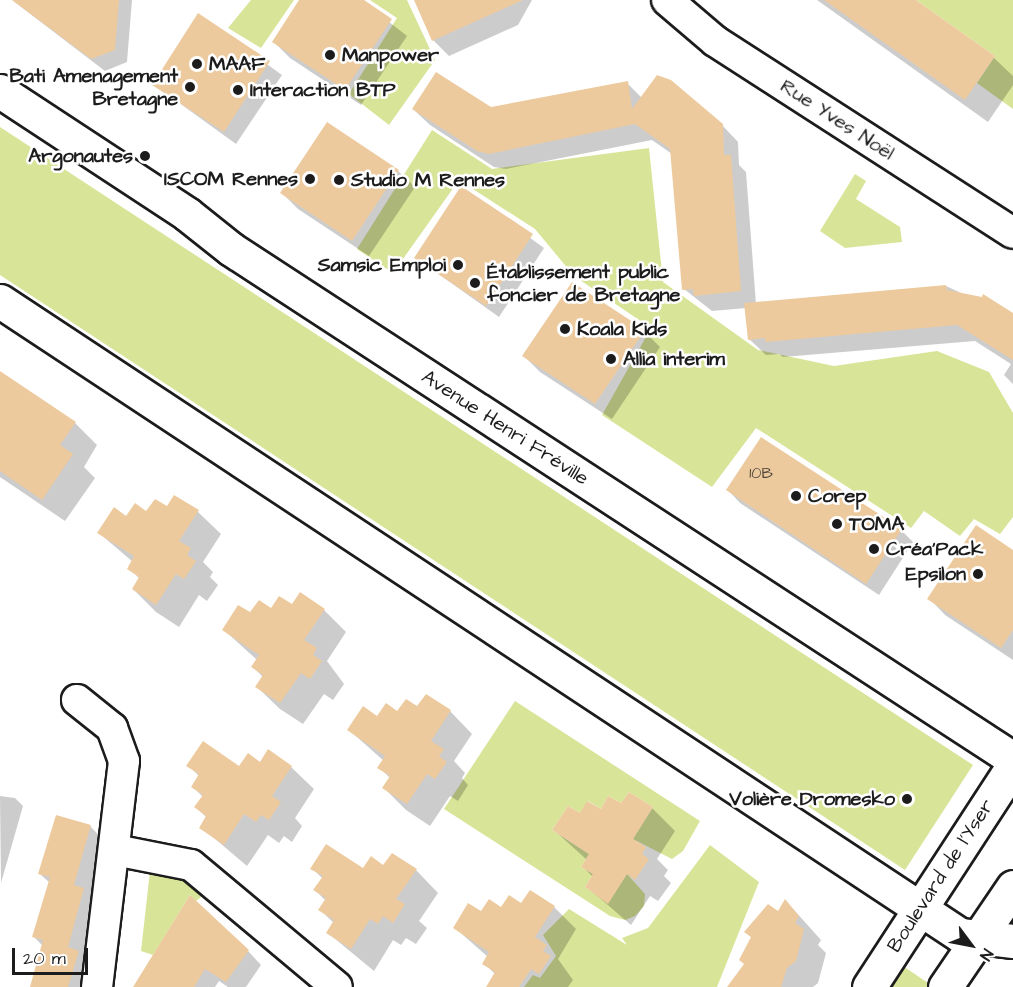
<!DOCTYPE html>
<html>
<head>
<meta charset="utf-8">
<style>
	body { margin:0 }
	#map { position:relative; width:1013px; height:987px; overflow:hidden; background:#fff; font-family:"Architects Daughter",sans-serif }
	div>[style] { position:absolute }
	.green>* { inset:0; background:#d8e497 }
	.shadow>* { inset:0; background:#0003 }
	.building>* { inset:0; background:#edca9e }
	.roads { filter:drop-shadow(2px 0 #1c1c1c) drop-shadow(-2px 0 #1c1c1c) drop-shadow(0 2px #1c1c1c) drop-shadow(0 -2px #1c1c1c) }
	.street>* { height:30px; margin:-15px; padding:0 15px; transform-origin:15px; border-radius:15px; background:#fff }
	.secondary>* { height:33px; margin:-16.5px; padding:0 16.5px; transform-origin:16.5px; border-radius:16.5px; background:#fff }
	.primary>* { height:33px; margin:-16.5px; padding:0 16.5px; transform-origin:16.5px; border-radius:16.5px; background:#fff }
	.dots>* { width:16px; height:16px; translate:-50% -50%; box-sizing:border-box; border:3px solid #fff; border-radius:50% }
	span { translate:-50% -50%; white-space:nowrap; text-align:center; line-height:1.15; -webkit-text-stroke:5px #fff; paint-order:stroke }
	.number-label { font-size:16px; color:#50483c }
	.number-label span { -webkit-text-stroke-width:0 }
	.poi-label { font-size:20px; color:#1c1c1c; font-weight:700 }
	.left { translate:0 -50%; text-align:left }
	.right { translate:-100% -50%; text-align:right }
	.street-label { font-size:20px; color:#1c1c1c }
	.north { position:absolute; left:941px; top:915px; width:60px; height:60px; -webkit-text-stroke:4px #fff; paint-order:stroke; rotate:122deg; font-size:16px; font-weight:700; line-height:24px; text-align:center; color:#1c1c1c }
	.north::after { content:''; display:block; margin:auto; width:21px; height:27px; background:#1c1c1c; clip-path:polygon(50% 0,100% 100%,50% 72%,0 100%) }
	.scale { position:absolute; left:12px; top:948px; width:76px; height:27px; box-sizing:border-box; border:3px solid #1c1c1c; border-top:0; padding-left:8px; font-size:18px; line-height:21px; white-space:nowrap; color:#1c1c1c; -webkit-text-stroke:4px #fff; paint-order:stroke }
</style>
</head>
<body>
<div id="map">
	<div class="green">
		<div style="clip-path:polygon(251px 0,294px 0,261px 48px,228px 28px)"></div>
		<div style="clip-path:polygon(370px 0,407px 0,435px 60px,389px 125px,349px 94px,397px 18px)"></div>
		<div style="clip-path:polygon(916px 0,1013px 0,1013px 109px,977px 83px,995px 56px)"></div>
		<div style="clip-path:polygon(0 127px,973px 765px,905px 870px,0 275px)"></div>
		<div style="clip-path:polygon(432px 130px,492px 169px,649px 148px,663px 282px,758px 350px,834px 366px,937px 351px,989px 372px,1013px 413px,1013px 517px,1000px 534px,974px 519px,960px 536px,924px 511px,911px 528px,756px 428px,712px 487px,602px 415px,651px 328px,574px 276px,535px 229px,459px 180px,393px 273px,357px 249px)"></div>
		<div style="clip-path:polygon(855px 174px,866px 181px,856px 199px,900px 227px,902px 242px,845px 248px,820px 231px)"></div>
		<div style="clip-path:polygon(515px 701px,700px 821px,683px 851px,672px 859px,633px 839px,653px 807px,629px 792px,621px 803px,608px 796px,601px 809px,588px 801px,580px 813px,568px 806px,552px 830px,589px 854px,581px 867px,593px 874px,585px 887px,608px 903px,627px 874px,645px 894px,644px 906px,635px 916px,625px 920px,610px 916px,444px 809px)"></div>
		<div style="clip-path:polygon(710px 845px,759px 882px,717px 987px,524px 987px,533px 975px,540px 978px,556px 956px,543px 935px,569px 909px,627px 945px,622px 938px,648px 928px)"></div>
		<div style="clip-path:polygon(150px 871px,194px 883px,201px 897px,196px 901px,190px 895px,153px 955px,141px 951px)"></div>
		<div style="clip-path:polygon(903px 966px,931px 985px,930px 987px,888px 987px)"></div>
	</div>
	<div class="shadow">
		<div style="clip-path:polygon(12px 0,132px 0,127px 62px,105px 71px)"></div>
		<div style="clip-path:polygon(301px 0,361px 0,407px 36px,361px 105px,290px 58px,274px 42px)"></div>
		<div style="clip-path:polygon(422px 0,532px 0,518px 25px,449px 56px,433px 40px)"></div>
		<div style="clip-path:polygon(817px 0,913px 0,994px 58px,1013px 76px,1013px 85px,988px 122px)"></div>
		<div style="clip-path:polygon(199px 15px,282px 75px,236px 144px,153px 84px)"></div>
		<div style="clip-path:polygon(627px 83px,642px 98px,722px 125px,738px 142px,739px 165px,746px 172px,756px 304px,946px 286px,1013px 317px,1013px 384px,1004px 375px,1011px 364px,975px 341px,783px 357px,779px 354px,766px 355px,749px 339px,746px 308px,712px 311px,684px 289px,672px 154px,652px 140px,506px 169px,494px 167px,430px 125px,413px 109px,491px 109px)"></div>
		<div style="clip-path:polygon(398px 171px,415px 187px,369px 256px,298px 209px,282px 193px)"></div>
		<div style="clip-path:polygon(462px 188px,544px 248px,499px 317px,416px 258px)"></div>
		<div style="clip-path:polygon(644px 331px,660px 347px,612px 419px,540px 372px,524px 356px)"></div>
		<div style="clip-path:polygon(0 373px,75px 423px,97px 445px,84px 467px,95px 478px,65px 521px,0 477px)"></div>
		<div style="clip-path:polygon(728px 490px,901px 530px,913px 542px,879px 595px,740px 503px)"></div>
		<div style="clip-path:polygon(175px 497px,198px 512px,221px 534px,203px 562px,213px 572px,210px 577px,218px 585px,207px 601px,199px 595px,179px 627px,156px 612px,133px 589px,140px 579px,129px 568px,133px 562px,99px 533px,127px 518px,167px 508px)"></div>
		<div style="clip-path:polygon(1013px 552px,1013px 660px,945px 615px,929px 598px)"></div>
		<div style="clip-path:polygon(292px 606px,324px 610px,346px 632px,327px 661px,344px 684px,333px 700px,324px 694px,303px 724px,280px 709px,257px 687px,263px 677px,253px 667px,257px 660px,224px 630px,251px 614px)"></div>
		<div style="clip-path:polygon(418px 708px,450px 711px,472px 734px,454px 761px,465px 773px,462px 778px,468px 785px,458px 801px,450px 796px,430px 826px,406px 810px,384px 788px,390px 778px,379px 767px,384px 761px,349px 730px,378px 718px)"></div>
		<div style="clip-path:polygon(261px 764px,291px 767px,314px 789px,295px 818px,302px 826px,292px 842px,284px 836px,279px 843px,268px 835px,247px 866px,201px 827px,207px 818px,196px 807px,203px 797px,193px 787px,200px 777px,188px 765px,240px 768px)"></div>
		<div style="clip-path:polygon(629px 794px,652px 808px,675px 831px,657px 859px,668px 870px,664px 876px,671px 883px,658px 901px,650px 896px,631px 925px,587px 887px,593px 877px,583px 867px,587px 860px,554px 830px,580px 815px,621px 805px)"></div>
		<div style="clip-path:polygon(0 796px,15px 798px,23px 806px,1px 883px)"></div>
		<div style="clip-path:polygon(90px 826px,112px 849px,97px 987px,32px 987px,43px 946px,34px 937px,50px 883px,40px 874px)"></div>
		<div style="clip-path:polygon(384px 867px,416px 870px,438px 893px,419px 921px,427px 928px,416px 944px,406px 938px,401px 945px,393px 940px,374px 971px,328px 933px,334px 923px,320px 910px,326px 901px,315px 890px,323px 879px,312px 868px,364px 871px)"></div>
		<div style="clip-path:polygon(786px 901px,821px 940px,818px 945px,826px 953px,818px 983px,813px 987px,729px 987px,746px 965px,752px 938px,746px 932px,778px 913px)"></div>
		<div style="clip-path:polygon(522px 905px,554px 907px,576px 929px,558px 959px,573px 980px,568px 987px,492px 987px,496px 975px,484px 963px,488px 957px,455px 928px,481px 913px)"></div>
		<div style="clip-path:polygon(248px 951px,261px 965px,246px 987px,228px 987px,219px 981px,215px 987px,135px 987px)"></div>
	</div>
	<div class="building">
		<div style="clip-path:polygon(12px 0,119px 0,115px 50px,91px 59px)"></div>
		<div style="clip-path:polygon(299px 0,364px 0,392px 19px,345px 90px,272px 42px)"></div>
		<div style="clip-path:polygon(414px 0,523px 0,432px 41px)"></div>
		<div style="clip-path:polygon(824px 0,916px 0,995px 56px,965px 100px)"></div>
		<div style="clip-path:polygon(198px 13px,270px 61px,224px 132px,152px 85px)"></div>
		<div style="clip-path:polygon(436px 72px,491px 107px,628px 81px,632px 109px,657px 75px,671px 80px,723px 124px,724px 155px,731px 155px,741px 291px,694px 296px,693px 289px,682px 290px,670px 149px,635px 124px,489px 154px,477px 151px,412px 109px)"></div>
		<div style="clip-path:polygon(327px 122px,399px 170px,352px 241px,280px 193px)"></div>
		<div style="clip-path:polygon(461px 186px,533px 234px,486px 306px,414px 258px)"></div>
		<div style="clip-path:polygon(572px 282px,645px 330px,595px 404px,522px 356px)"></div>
		<div style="clip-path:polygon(946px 285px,947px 290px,982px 297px,983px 294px,1013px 313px,1013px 360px,957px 325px,765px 342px,765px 338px,748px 340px,744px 303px)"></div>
		<div style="clip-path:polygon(0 371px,76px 422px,60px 445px,73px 454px,42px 500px,0 471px)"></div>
		<div style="clip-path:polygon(761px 437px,902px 529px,866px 584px,726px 490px)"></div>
		<div style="clip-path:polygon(174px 495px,199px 510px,179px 541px,191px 548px,187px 555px,196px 561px,184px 579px,176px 574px,156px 605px,132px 589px,139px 577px,127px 569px,134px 556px,97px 533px,114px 507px,126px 516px,135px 503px,146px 511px,155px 499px,167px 506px)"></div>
		<div style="clip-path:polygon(976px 525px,1013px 550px,1013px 630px,1001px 648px,927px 599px)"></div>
		<div style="clip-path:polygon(300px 592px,325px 609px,304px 640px,317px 648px,313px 655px,322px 661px,310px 679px,301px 673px,280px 703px,255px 687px,263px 675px,251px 667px,259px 655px,222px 630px,238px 605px,250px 612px,259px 600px,271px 608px,279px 596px,292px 604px)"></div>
		<div style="clip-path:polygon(426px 694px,451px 710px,431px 741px,444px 749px,439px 756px,447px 762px,435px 779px,427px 774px,407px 804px,382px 788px,390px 776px,377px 768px,385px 756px,347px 730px,363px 706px,377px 716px,386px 703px,397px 711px,406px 699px,417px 706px)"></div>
		<div style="clip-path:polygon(203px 741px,239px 766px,248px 753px,260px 762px,268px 749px,292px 766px,272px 796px,281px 802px,269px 820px,261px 815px,256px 822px,244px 814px,224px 845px,199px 828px,206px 816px,194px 807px,203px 795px,191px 787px,199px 774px,186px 766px)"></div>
		<div style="clip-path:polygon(629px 792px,653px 807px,633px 839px,646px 847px,642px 854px,649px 859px,635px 880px,627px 874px,608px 904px,585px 887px,593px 874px,581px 867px,589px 854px,552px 830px,568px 806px,580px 813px,587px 801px,601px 809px,608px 796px,621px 803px)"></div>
		<div style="clip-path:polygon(56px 815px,91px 825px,74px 885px,84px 888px,68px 947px,79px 951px,68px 987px,30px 987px,43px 940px,32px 937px,50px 877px,38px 874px)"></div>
		<div style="clip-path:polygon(326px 844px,363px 868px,371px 856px,383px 865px,392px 853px,417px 869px,396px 899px,405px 904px,393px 923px,383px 916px,378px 924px,370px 919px,351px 949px,326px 933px,334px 920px,318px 910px,326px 898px,313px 890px,323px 876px,310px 869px)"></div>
		<div style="clip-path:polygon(530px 890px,555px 906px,535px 937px,547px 945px,543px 951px,551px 956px,539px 974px,531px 969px,519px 987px,486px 987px,495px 972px,482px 964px,489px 952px,453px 928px,468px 903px,481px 911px,489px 899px,501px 907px,509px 895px,521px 903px)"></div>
		<div style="clip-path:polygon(190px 895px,249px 950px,226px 982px,205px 969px,194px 987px,133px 987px)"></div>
		<div style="clip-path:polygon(785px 899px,799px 916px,795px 923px,804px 929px,796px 961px,787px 968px,781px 987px,727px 987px,744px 964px,739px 960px,751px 937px,744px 932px,768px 904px,778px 911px)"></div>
	</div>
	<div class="roads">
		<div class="street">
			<div style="left:667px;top:0;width:63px;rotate:40.5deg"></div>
			<div style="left:715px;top:41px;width:354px;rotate:32.8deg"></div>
			<div style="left:77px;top:700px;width:45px;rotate:38.7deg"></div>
			<div style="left:112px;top:728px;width:35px;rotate:70deg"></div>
			<div style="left:124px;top:761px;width:228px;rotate:96.8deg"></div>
			<div style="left:115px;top:850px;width:77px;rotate:11.2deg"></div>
			<div style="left:191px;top:865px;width:190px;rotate:39.9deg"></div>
		</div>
		<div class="secondary">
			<div style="left:869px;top:987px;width:264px;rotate:-56.9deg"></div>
			<div style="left:945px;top:987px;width:121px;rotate:-55.8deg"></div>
		</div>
		<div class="primary">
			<div style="left:0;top:91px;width:224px;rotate:33.3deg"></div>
			<div style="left:187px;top:214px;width:56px;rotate:38.5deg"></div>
			<div style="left:231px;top:249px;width:934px;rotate:33.11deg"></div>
			<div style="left:0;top:301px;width:1150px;rotate:33.44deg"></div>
			<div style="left:960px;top:935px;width:53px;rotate:6.5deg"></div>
		</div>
	</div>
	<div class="dots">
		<div style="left:330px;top:55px;background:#1c1c1c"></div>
		<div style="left:197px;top:64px;background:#1c1c1c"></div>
		<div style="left:190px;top:87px;background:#1c1c1c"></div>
		<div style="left:238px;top:90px;background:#1c1c1c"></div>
		<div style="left:145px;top:156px;background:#1c1c1c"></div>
		<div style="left:310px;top:179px;background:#1c1c1c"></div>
		<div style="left:339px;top:180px;background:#1c1c1c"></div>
		<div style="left:458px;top:265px;background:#1c1c1c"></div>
		<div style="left:475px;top:283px;background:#1c1c1c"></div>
		<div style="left:565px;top:329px;background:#1c1c1c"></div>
		<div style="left:611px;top:359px;background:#1c1c1c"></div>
		<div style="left:796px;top:496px;background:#1c1c1c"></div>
		<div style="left:837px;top:524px;background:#1c1c1c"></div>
		<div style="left:874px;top:549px;background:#1c1c1c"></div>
		<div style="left:978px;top:574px;background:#1c1c1c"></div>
		<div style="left:907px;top:799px;background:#1c1c1c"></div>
	</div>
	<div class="number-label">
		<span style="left:761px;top:473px">10B</span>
	</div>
	<div class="poi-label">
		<span class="left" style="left:342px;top:55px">Manpower</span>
		<span class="left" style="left:209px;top:64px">MAAF</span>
		<span class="right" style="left:178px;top:88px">Bati Amenagement<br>Bretagne</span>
		<span class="left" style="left:250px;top:90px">Interaction BTP</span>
		<span class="right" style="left:133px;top:156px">Argonautes</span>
		<span class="right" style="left:298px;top:179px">ISCOM Rennes</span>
		<span class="left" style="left:351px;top:180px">Studio M Rennes</span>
		<span class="right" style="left:446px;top:265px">Samsic Emploi</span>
		<span class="left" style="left:487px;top:284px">Établissement public<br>foncier de Bretagne</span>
		<span class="left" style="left:577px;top:329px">Koala Kids</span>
		<span class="left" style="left:623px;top:359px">Allia interim</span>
		<span class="left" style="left:808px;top:496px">Corep</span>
		<span class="left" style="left:849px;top:524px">TOMA</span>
		<span class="left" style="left:886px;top:549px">Créa’Pack</span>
		<span class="right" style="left:966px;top:574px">Epsilon</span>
		<span class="right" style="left:895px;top:799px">Volière Dromesko</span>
	</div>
	<div class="street-label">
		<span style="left:837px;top:120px;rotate:33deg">Rue Yves Noël</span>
		<span style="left:505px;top:428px;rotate:33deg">Avenue Henri Fréville</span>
		<span style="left:941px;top:876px;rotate:-57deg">Boulevard de l'Yser</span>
	</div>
	<div class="north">N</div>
	<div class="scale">20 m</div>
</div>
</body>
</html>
